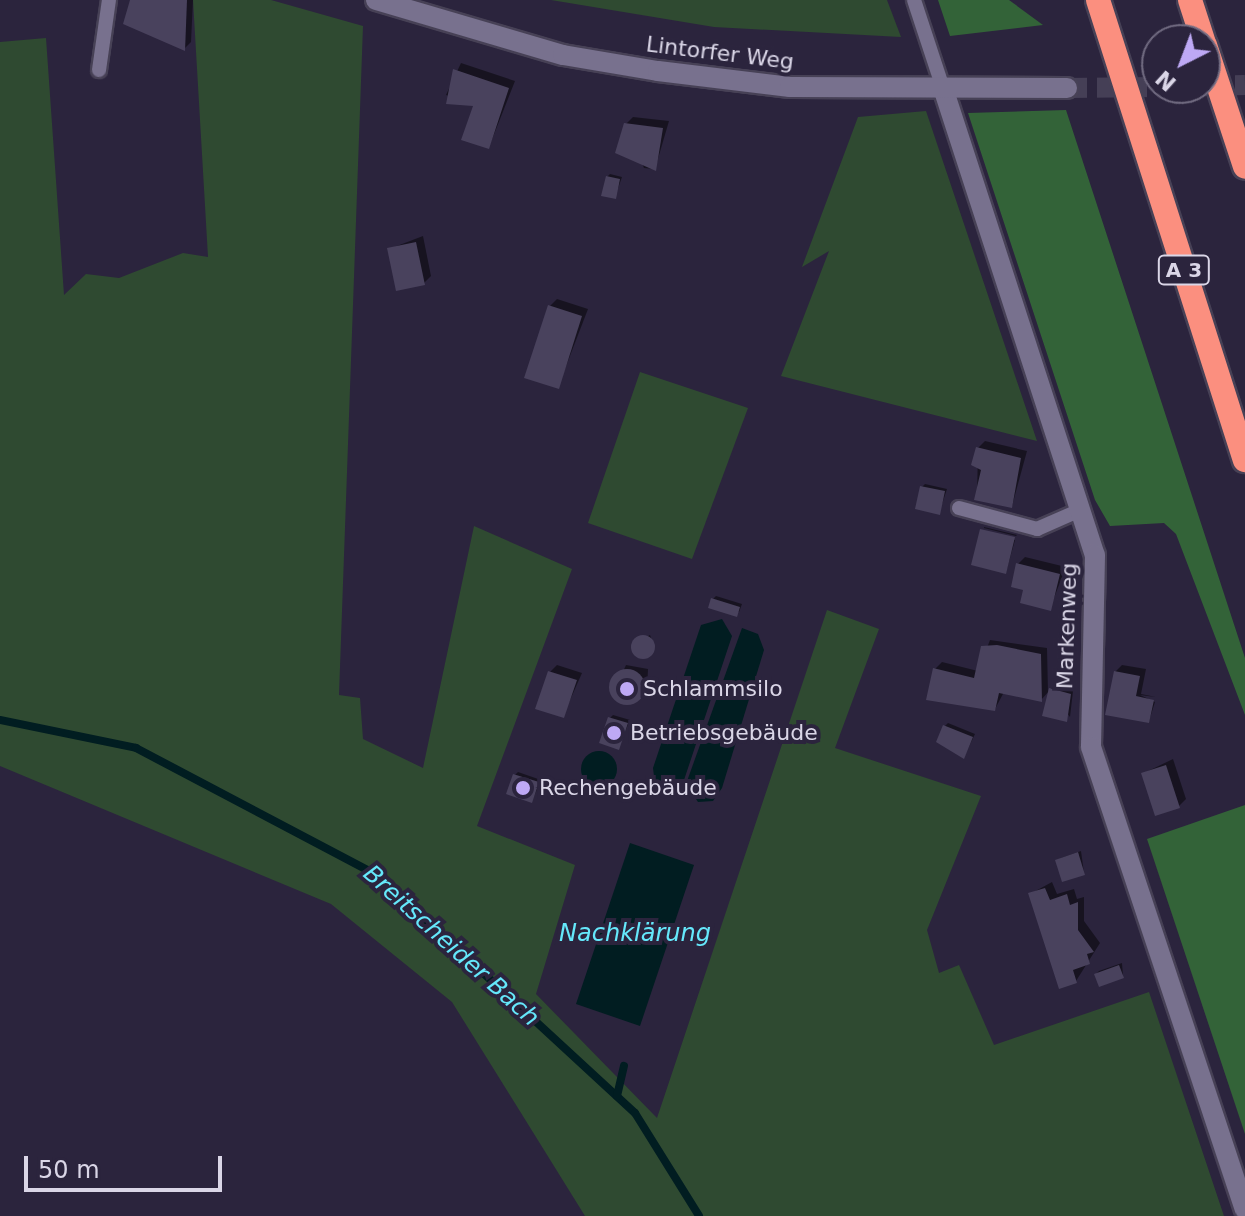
<!DOCTYPE html>
<html>
<head>
<meta charset="utf-8">
<style>
	body { margin:0 }
	#map { position:relative; width:1245px; height:1216px; overflow:hidden; background:#2b243d; font-family:"DejaVu Sans",sans-serif }
	div>[style] { position:absolute }
	.green>* { inset:0; background:#2f4a31 }
	.forest>* { inset:0; background:#336338 }
	.water>* { inset:0; background:#011d21 }
	.round { border-radius:50% }
	.shadow>* { inset:0; background:#0007 }
	.stream>* { height:8px; margin:-4px; padding:0 4px; transform-origin:4px; border-radius:4px; background:#011d21 }
	.building>* { inset:0; background:#49425d }
	.secondary-tunnel>* { height:20px; margin-top:-10px; transform-origin:0; background:repeating-linear-gradient(90deg,#453f56 0 20px,transparent 0 30px) }
	.roads { filter:drop-shadow(2px 0 #474156) drop-shadow(-2px 0 #474156) drop-shadow(0 2px #474156) drop-shadow(0 -2px #474156) }
	.service>* { height:14px; margin:-7px; padding:0 7px; transform-origin:7px; border-radius:7px; background:#78718e }
	.minor>* { height:20px; margin:-10px; padding:0 10px; transform-origin:10px; border-radius:10px; background:#78718e }
	.secondary>* { height:20px; margin:-10px; padding:0 10px; transform-origin:10px; border-radius:10px; background:#78718e }
	.motorway>* { height:24px; margin:-12px; padding:0 12px; transform-origin:12px; border-radius:12px; background:#fb8f7f }
	.dots>* { width:22px; height:22px; translate:-50% -50%; box-sizing:border-box; border:4px solid #2b243d; border-radius:50% }
	span { translate:-50% -50%; white-space:nowrap; text-align:center; line-height:1.15; -webkit-text-stroke:8px #2b243d; paint-order:stroke }
	.shield-label span { padding:2px 6px; background:#2b243d; border:2px solid; border-radius:6px; -webkit-text-stroke-width:0 }
	.shield-label { font-size:20px; color:#dad6e7; font-weight:700 }
	.street-label { font-size:22px; color:#dad6e7 }
	.poi-label { font-size:22px; color:#dad6e7 }
	.left { translate:0 -50%; text-align:left }
	.water-label { font-size:24px; color:#65e8fb; font-style:italic }
	.north { position:absolute; left:1141px; top:24px; width:80px; height:80px; box-sizing:border-box; background:#2b243d; border:2px solid #716b81; border-radius:50%; rotate:222deg; font-size:22px; font-weight:700; line-height:32px; text-align:center; color:#dad6e7 }
	.north::after { content:''; display:block; margin:auto; width:28px; height:36px; background:#bea9f5; clip-path:polygon(50% 0,100% 100%,50% 72%,0 100%) }
	.scale { position:absolute; left:24px; top:1156px; width:198px; height:36px; box-sizing:border-box; border:4px solid #dad6e7; border-top:0; padding-left:10px; font-size:24px; line-height:28px; white-space:nowrap; color:#dad6e7; -webkit-text-stroke:6px #2b243d; paint-order:stroke }
</style>
</head>
<body>
<div id="map">
	<div class="green">
		<div style="clip-path:polygon(193px 0,271px 0,363px 26px,339px 695px,360px 698px,363px 739px,423px 768px,474px 526px,572px 569px,477px 826px,575px 865px,536px 994px,657px 1118px,827px 610px,879px 629px,835px 748px,981px 796px,927px 930px,939px 973px,959px 965px,994px 1045px,1149px 992px,1224px 1216px,585px 1216px,452px 1002px,331px 904px,0 766px,0 42px,46px 38px,64px 295px,86px 274px,119px 278px,183px 253px,208px 257px)"></div>
		<div style="clip-path:polygon(551px 0,887px 0,901px 37px,714px 27px)"></div>
		<div style="clip-path:polygon(926px 111px,1037px 441px,781px 376px,829px 251px,802px 267px,858px 117px)"></div>
		<div style="clip-path:polygon(640px 372px,748px 408px,692px 559px,588px 523px)"></div>
	</div>
	<div class="forest">
		<div style="clip-path:polygon(938px 0,1009px 0,1043px 25px,950px 36px)"></div>
		<div style="clip-path:polygon(1066px 110px,1245px 658px,1245px 715px,1176px 534px,1164px 523px,1110px 526px,1095px 500px,968px 113px)"></div>
		<div style="clip-path:polygon(1245px 805px,1245px 1134px,1147px 839px)"></div>
	</div>
	<div class="water">
		<div style="clip-path:polygon(722px 619px,732px 636px,683px 783px,668px 793px,655px 784px,653px 768px,701px 625px)"></div>
		<div style="clip-path:polygon(742px 628px,758px 634px,764px 650px,722px 788px,713px 801px,698px 802px,686px 784px)"></div>
		<div class="round" style="left:581px;top:751px;width:36px;height:36px"></div>
		<div style="clip-path:polygon(630px 843px,694px 865px,640px 1026px,576px 1004px)"></div>
	</div>
	<div class="shadow">
		<div style="clip-path:polygon(132px 0,193px 0,191px 42px,185px 48px)"></div>
		<div style="clip-path:polygon(461px 63px,515px 81px,489px 147px,475px 105px,446px 95px)"></div>
		<div style="clip-path:polygon(633px 117px,669px 121px,655px 169px,644px 168px,626px 124px)"></div>
		<div style="clip-path:polygon(610px 174px,622px 177px,615px 197px,607px 177px)"></div>
		<div style="clip-path:polygon(423px 236px,431px 276px,424px 283px,389px 249px)"></div>
		<div style="clip-path:polygon(557px 299px,588px 309px,558px 387px,550px 306px)"></div>
		<div style="clip-path:polygon(985px 441px,1027px 451px,1012px 506px,977px 498px,978px 448px)"></div>
		<div style="clip-path:polygon(925px 484px,947px 489px,939px 513px,922px 487px)"></div>
		<div style="clip-path:polygon(984px 528px,984px 527px,1017px 535px,1016px 536px)"></div>
		<div style="clip-path:polygon(981px 531px,1015px 540px,1006px 572px)"></div>
		<div style="clip-path:polygon(1025px 557px,1066px 567px,1050px 608px,1018px 564px)"></div>
		<div style="clip-path:polygon(716px 596px,742px 604px,739px 612px,713px 599px)"></div>
		<div style="clip-path:polygon(650px 635px,655px 648px,637px 654px,633px 645px)"></div>
		<div style="clip-path:polygon(990px 640px,1047px 648px,1048px 692px,1054px 686px,1073px 691px,1070px 717px,1050px 690px,1041px 700px,1004px 692px,995px 709px,935px 669px,942px 662px,978px 671px)"></div>
		<div style="clip-path:polygon(557px 665px,582px 673px,563px 716px,550px 672px)"></div>
		<div style="clip-path:polygon(626px 665px,648px 669px,647px 691px,625px 702px,613px 694px)"></div>
		<div style="clip-path:polygon(1122px 665px,1146px 669px,1141px 694px,1156px 697px,1140px 695px,1155px 702px,1149px 721px,1115px 672px)"></div>
		<div style="clip-path:polygon(613px 715px,630px 720px,618px 748px,610px 718px)"></div>
		<div style="clip-path:polygon(948px 723px,975px 734px,964px 757px,945px 726px)"></div>
		<div style="clip-path:polygon(1173px 759px,1186px 799px,1179px 806px,1144px 773px)"></div>
		<div style="clip-path:polygon(518px 772px,541px 780px,532px 801px,515px 775px)"></div>
		<div style="clip-path:polygon(1081px 851px,1084px 873px,1058px 860px,1061px 858px)"></div>
		<div style="clip-path:polygon(1052px 882px,1057px 894px,1074px 889px,1077px 899px,1084px 897px,1084px 921px,1100px 943px,1076px 981px,1030px 894px)"></div>
		<div style="clip-path:polygon(1122px 963px,1123px 976px,1096px 974px,1099px 971px)"></div>
	</div>
	<div class="stream">
		<div style="left:0;top:720px;width:139px;rotate:11.6deg"></div>
		<div style="left:136px;top:748px;width:272px;rotate:27.8deg"></div>
		<div style="left:377px;top:875px;width:351px;rotate:42.7deg"></div>
		<div style="left:635px;top:1113px;width:121px;rotate:58.1deg"></div>
		<div style="left:617px;top:1096px;width:31px;rotate:-77deg"></div>
	</div>
	<div class="building">
		<div style="clip-path:polygon(130px 0,187px 0,185px 51px,123px 24px)"></div>
		<div style="clip-path:polygon(453px 69px,509px 88px,489px 149px,461px 140px,473px 106px,446px 104px)"></div>
		<div style="clip-path:polygon(624px 123px,663px 128px,656px 171px,615px 153px)"></div>
		<div style="clip-path:polygon(606px 176px,620px 179px,616px 199px,601px 196px)"></div>
		<div style="clip-path:polygon(416px 242px,425px 285px,396px 291px,387px 248px)"></div>
		<div style="clip-path:polygon(548px 305px,582px 316px,559px 389px,524px 378px)"></div>
		<div style="clip-path:polygon(976px 447px,1021px 458px,1012px 508px,974px 500px,981px 470px,971px 465px)"></div>
		<div style="clip-path:polygon(920px 486px,945px 491px,940px 515px,915px 509px)"></div>
		<div style="clip-path:polygon(980px 529px,1015px 537px,1006px 574px,971px 565px)"></div>
		<div style="clip-path:polygon(1016px 563px,1060px 574px,1051px 611px,1020px 603px,1023px 590px,1011px 587px)"></div>
		<div style="clip-path:polygon(711px 598px,740px 607px,737px 617px,708px 608px)"></div>
		<div class="round" style="left:631px;top:635px;width:24px;height:24px"></div>
		<div style="clip-path:polygon(997px 645px,1041px 654px,1042px 702px,999px 693px,995px 711px,926px 700px,933px 668px,974px 678px,981px 646px)"></div>
		<div class="round" style="left:609px;top:669px;width:36px;height:36px"></div>
		<div style="clip-path:polygon(548px 671px,577px 680px,564px 718px,535px 709px)"></div>
		<div style="clip-path:polygon(1114px 671px,1140px 676px,1136px 696px,1154px 700px,1149px 723px,1105px 715px)"></div>
		<div style="clip-path:polygon(1049px 688px,1071px 694px,1067px 722px,1042px 716px)"></div>
		<div style="clip-path:polygon(608px 717px,628px 723px,619px 750px,599px 743px)"></div>
		<div style="clip-path:polygon(943px 725px,973px 737px,964px 759px,936px 742px)"></div>
		<div style="clip-path:polygon(1166px 765px,1180px 808px,1155px 816px,1141px 773px)"></div>
		<div style="clip-path:polygon(513px 774px,539px 782px,532px 803px,506px 794px)"></div>
		<div style="clip-path:polygon(1078px 852px,1085px 875px,1062px 882px,1055px 860px)"></div>
		<div style="clip-path:polygon(1045px 888px,1050px 900px,1067px 894px,1070px 905px,1078px 902px,1078px 930px,1094px 952px,1087px 954px,1090px 964px,1073px 970px,1077px 983px,1059px 989px,1028px 893px)"></div>
		<div style="clip-path:polygon(1119px 965px,1124px 978px,1099px 987px,1094px 974px)"></div>
	</div>
	<div class="secondary-tunnel">
		<div style="left:1205px;top:86px;width:40px;rotate:-1.4deg"></div>
		<div style="left:1067px;top:88px;width:90px;rotate:-0.6deg"></div>
	</div>
	<div class="roads">
		<div class="service">
			<div style="left:914px;top:0;width:96px;rotate:71.8deg"></div>
			<div style="left:99px;top:70px;width:71px;rotate:-81.9deg"></div>
			<div style="left:959px;top:508px;width:81px;rotate:15.1deg"></div>
			<div style="left:1037px;top:529px;width:47px;rotate:-23.8deg"></div>
		</div>
		<div class="minor">
			<div style="left:944px;top:91px;width:488px;rotate:72deg"></div>
			<div style="left:1095px;top:555px;width:192px;rotate:91.2deg"></div>
			<div style="left:1091px;top:747px;width:487px;rotate:71.6deg"></div>
		</div>
		<div class="secondary">
			<div style="left:376px;top:0;width:195px;rotate:16.4deg"></div>
			<div style="left:563px;top:55px;width:96px;rotate:9.6deg"></div>
			<div style="left:658px;top:71px;width:133px;rotate:6.9deg"></div>
			<div style="left:790px;top:87px;width:277px;rotate:0.2deg"></div>
		</div>
		<div class="motorway">
			<div style="left:1098px;top:0;width:483px;rotate:72.3deg"></div>
			<div style="left:1190px;top:0;width:42px;rotate:72deg"></div>
			<div style="left:1205px;top:45px;width:128px;rotate:71.8deg"></div>
		</div>
	</div>
	<div class="dots">
		<div style="left:627px;top:689px;background:#bea9f5"></div>
		<div style="left:614px;top:733px;background:#bea9f5"></div>
		<div style="left:523px;top:788px;background:#bea9f5"></div>
	</div>
	<div class="shield-label">
		<span style="left:1184px;top:270px">A 3</span>
	</div>
	<div class="street-label">
		<span style="left:720px;top:53px;rotate:7deg">Lintorfer Weg</span>
		<span style="left:1067px;top:626px;rotate:-88deg">Markenweg</span>
	</div>
	<div class="poi-label">
		<span class="left" style="left:643px;top:689px">Schlammsilo</span>
		<span class="left" style="left:630px;top:733px">Betriebsgebäude</span>
		<span class="left" style="left:539px;top:788px">Rechengebäude</span>
	</div>
	<div class="water-label">
		<span style="left:635px;top:934px">Nachklärung</span>
		<span style="left:451px;top:946px;rotate:42deg">Breitscheider Bach</span>
	</div>
	<div class="north">N</div>
	<div class="scale">50 m</div>
</div>
</body>
</html>
